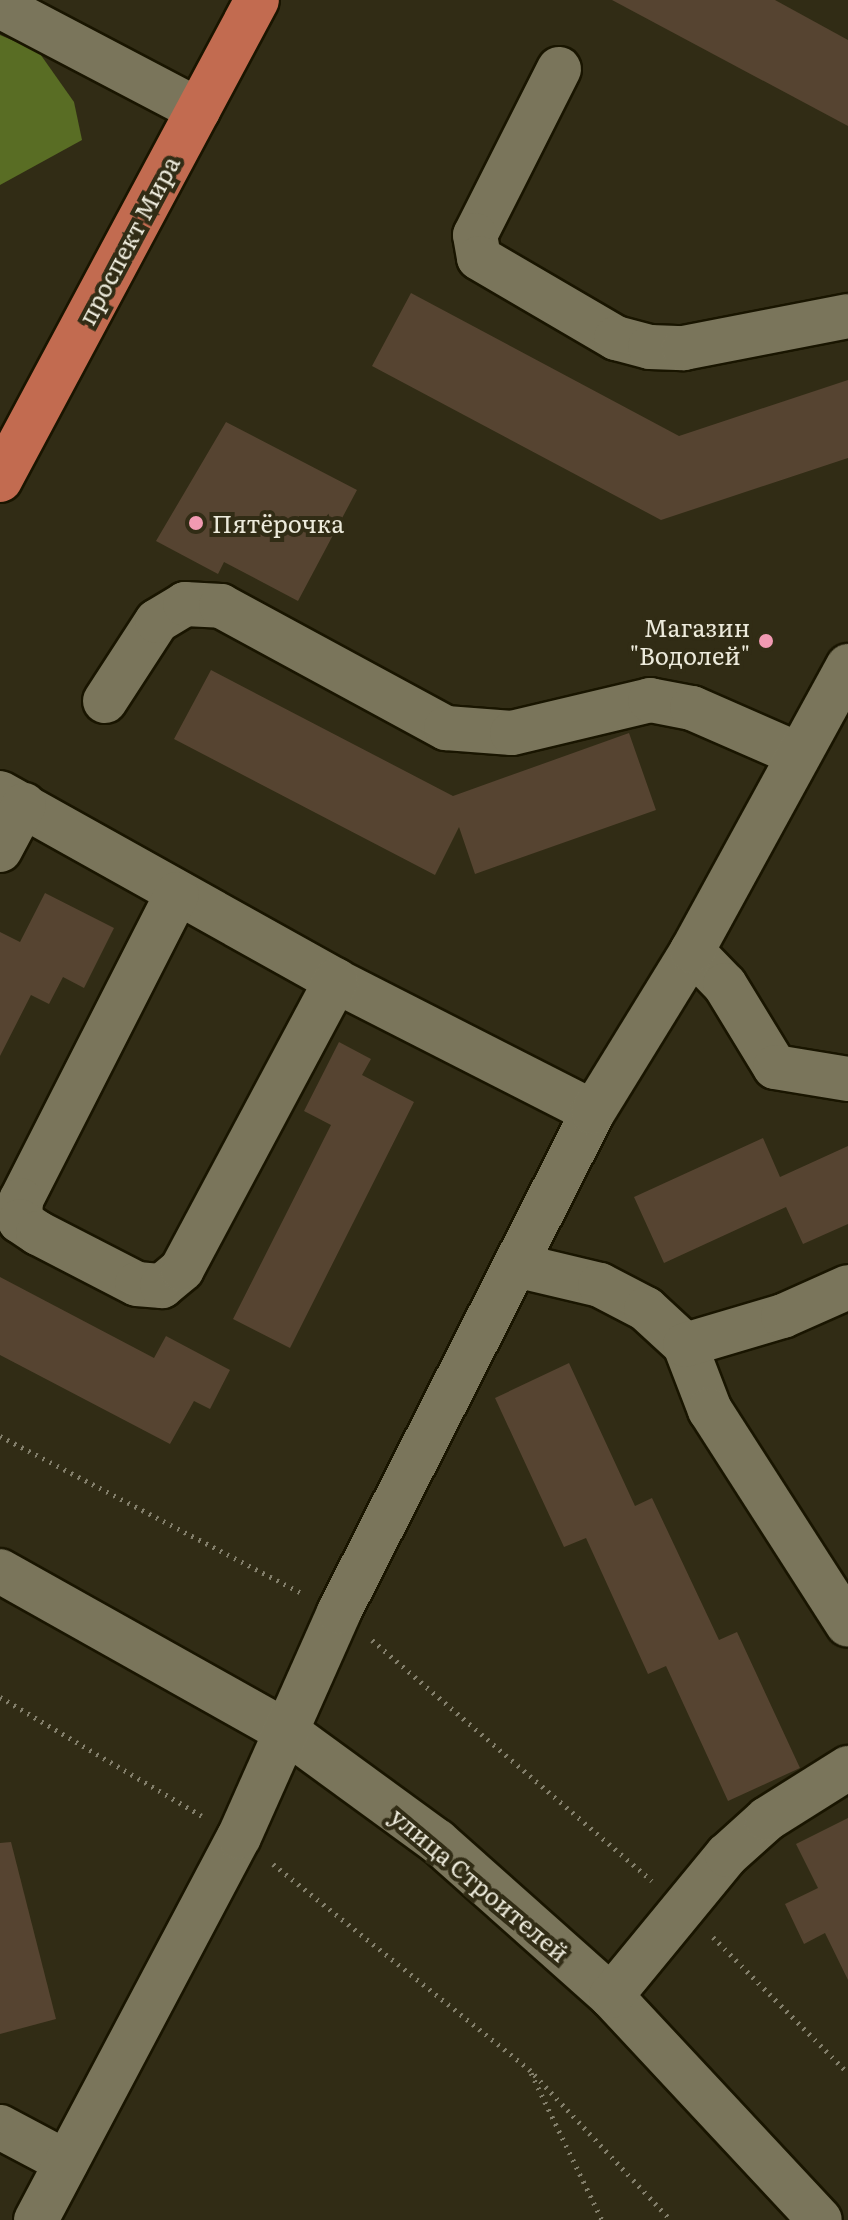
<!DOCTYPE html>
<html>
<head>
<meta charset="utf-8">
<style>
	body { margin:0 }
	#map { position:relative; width:848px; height:2220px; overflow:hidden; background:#312c15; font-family:Literata,serif }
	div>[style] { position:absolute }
	.forest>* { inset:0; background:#596d24 }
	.building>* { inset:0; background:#564431 }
	.path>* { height:5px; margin-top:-2.5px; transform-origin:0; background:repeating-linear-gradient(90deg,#837f6b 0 2px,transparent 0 8px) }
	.roads { filter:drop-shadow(2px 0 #191500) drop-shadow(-2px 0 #191500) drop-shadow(0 2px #191500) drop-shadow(0 -2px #191500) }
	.minor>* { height:44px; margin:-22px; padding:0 22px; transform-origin:22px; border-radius:22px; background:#7a755b }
	.major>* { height:44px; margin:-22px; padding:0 22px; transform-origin:22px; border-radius:22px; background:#c26b50 }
	.dots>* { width:22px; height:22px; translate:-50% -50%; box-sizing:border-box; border:4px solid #312c15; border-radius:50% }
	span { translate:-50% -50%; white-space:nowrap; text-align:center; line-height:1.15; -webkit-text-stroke:8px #312c15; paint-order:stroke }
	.street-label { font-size:24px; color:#eceadb }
	.poi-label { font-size:24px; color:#eceadb }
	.left { translate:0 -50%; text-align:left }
	.right { translate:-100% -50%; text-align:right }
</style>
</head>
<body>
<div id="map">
	<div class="forest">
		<div style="clip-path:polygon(0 35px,38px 51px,74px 102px,82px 140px,0 185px)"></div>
	</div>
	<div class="building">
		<div style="clip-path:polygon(612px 0,775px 0,848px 40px,848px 126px)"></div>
		<div style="clip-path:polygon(411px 293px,679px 436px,848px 380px,848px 458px,661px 520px,372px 366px)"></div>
		<div style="clip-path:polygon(226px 422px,357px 490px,298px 601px,224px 562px,218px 574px,156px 541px)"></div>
		<div style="clip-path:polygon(211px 670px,453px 796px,629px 733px,656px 810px,475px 874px,459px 827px,435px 875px,174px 739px)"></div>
		<div style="clip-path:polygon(45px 893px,114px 928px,84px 988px,63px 977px,49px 1004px,31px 995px,0 1056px,0 932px,20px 942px)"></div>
		<div style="clip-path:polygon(339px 1042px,371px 1059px,362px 1075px,414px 1102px,290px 1348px,233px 1319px,331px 1125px,304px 1111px)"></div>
		<div style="clip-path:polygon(763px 1138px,780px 1177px,848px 1146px,848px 1224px,803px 1244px,786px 1207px,664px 1263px,634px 1197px)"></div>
		<div style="clip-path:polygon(0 1277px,154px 1358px,166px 1336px,230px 1370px,210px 1409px,194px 1401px,170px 1444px,0 1355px)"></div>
		<div style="clip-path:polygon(569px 1363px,635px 1506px,652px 1498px,719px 1640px,737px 1632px,800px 1768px,728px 1801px,666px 1666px,648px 1674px,586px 1538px,564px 1547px,495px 1398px)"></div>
		<div style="clip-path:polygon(848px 1818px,848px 1980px,825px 1933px,804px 1944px,785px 1904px,818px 1888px,796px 1844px)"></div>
		<div style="clip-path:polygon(11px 1842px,56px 2019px,0 2034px,0 1843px)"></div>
	</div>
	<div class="path">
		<div style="left:0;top:1436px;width:343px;rotate:27.5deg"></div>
		<div style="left:372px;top:1640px;width:369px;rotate:40.7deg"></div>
		<div style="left:0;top:1697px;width:234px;rotate:30.5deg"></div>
		<div style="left:273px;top:1864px;width:328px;rotate:38.7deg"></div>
		<div style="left:529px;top:2069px;width:207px;rotate:46.8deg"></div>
		<div style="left:713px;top:1937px;width:192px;rotate:45.2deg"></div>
		<div style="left:531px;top:2073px;width:163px;rotate:64.2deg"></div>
	</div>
	<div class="roads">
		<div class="minor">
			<div style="left:0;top:6px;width:224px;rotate:27.7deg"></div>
			<div style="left:559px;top:69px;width:186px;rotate:116.8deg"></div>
			<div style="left:475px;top:235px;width:23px;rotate:80deg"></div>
			<div style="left:479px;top:258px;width:159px;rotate:30.3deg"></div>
			<div style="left:616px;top:338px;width:35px;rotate:15deg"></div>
			<div style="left:650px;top:347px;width:34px;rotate:2deg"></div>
			<div style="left:684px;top:348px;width:167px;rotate:-11deg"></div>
			<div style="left:105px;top:701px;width:95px;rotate:-57deg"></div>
			<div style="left:157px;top:621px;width:33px;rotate:-31deg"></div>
			<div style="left:185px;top:604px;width:36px;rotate:3deg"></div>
			<div style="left:221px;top:606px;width:256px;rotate:28.5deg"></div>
			<div style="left:446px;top:728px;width:66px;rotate:4.3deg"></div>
			<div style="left:512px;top:733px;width:142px;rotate:-13.4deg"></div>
			<div style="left:650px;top:700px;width:43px;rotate:10.8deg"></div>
			<div style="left:692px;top:708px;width:112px;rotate:23.6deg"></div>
			<div style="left:0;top:793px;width:385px;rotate:29.2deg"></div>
			<div style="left:336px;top:981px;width:288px;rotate:27deg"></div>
			<div style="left:0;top:850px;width:51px;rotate:-61.9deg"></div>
			<div style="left:177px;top:894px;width:343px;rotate:117deg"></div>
			<div style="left:21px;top:1200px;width:21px;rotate:93deg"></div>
			<div style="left:20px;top:1221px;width:22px;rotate:34deg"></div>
			<div style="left:38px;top:1233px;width:111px;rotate:27.3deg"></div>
			<div style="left:137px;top:1284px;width:25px;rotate:5deg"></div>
			<div style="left:162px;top:1286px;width:26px;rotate:-40deg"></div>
			<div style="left:182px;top:1269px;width:327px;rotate:-61.9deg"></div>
			<div style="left:692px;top:951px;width:47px;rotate:45.9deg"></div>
			<div style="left:725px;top:985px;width:96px;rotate:58.6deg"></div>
			<div style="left:775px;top:1067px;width:74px;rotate:9.3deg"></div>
			<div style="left:516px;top:1265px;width:86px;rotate:13.4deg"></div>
			<div style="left:600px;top:1285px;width:52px;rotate:27.6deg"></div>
			<div style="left:646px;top:1309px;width:53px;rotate:42.7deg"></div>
			<div style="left:685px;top:1345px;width:70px;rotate:69deg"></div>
			<div style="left:710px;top:1410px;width:255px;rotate:57.3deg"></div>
			<div style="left:685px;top:1345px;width:102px;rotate:-16.5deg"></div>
			<div style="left:783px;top:1316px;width:71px;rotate:-24deg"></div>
			<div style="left:0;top:1571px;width:333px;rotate:29.3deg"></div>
			<div style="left:290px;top:1734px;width:182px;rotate:36.1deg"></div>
			<div style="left:437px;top:1841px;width:233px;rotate:41.7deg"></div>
			<div style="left:611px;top:1996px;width:306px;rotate:47deg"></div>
			<div style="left:611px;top:1996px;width:183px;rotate:-50.6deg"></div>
			<div style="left:727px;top:1855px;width:54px;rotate:-42deg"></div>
			<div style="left:767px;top:1819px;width:96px;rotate:-32.2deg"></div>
			<div style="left:0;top:2127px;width:75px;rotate:27.9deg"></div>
			<div style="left:36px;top:2220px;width:433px;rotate:-62.1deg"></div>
			<div style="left:239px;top:1837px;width:246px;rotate:-66deg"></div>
			<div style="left:339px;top:1612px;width:561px;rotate:-63.07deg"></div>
			<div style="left:593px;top:1112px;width:189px;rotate:-58.4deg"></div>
			<div style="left:692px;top:951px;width:325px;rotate:-61.3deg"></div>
		</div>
		<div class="major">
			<div style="left:0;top:480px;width:544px;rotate:-61.83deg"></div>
		</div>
	</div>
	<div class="dots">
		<div style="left:196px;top:523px;background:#f19ab2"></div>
		<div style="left:766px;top:641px;background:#f19ab2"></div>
	</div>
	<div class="street-label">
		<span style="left:128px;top:240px;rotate:-62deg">проспект Мира</span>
		<span style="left:480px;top:1884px;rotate:40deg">улица Строителей</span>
	</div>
	<div class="poi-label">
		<span class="left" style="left:212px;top:523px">Пятёрочка</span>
		<span class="right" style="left:750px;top:641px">Магазин<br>"Водолей"</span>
	</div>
</div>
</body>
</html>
